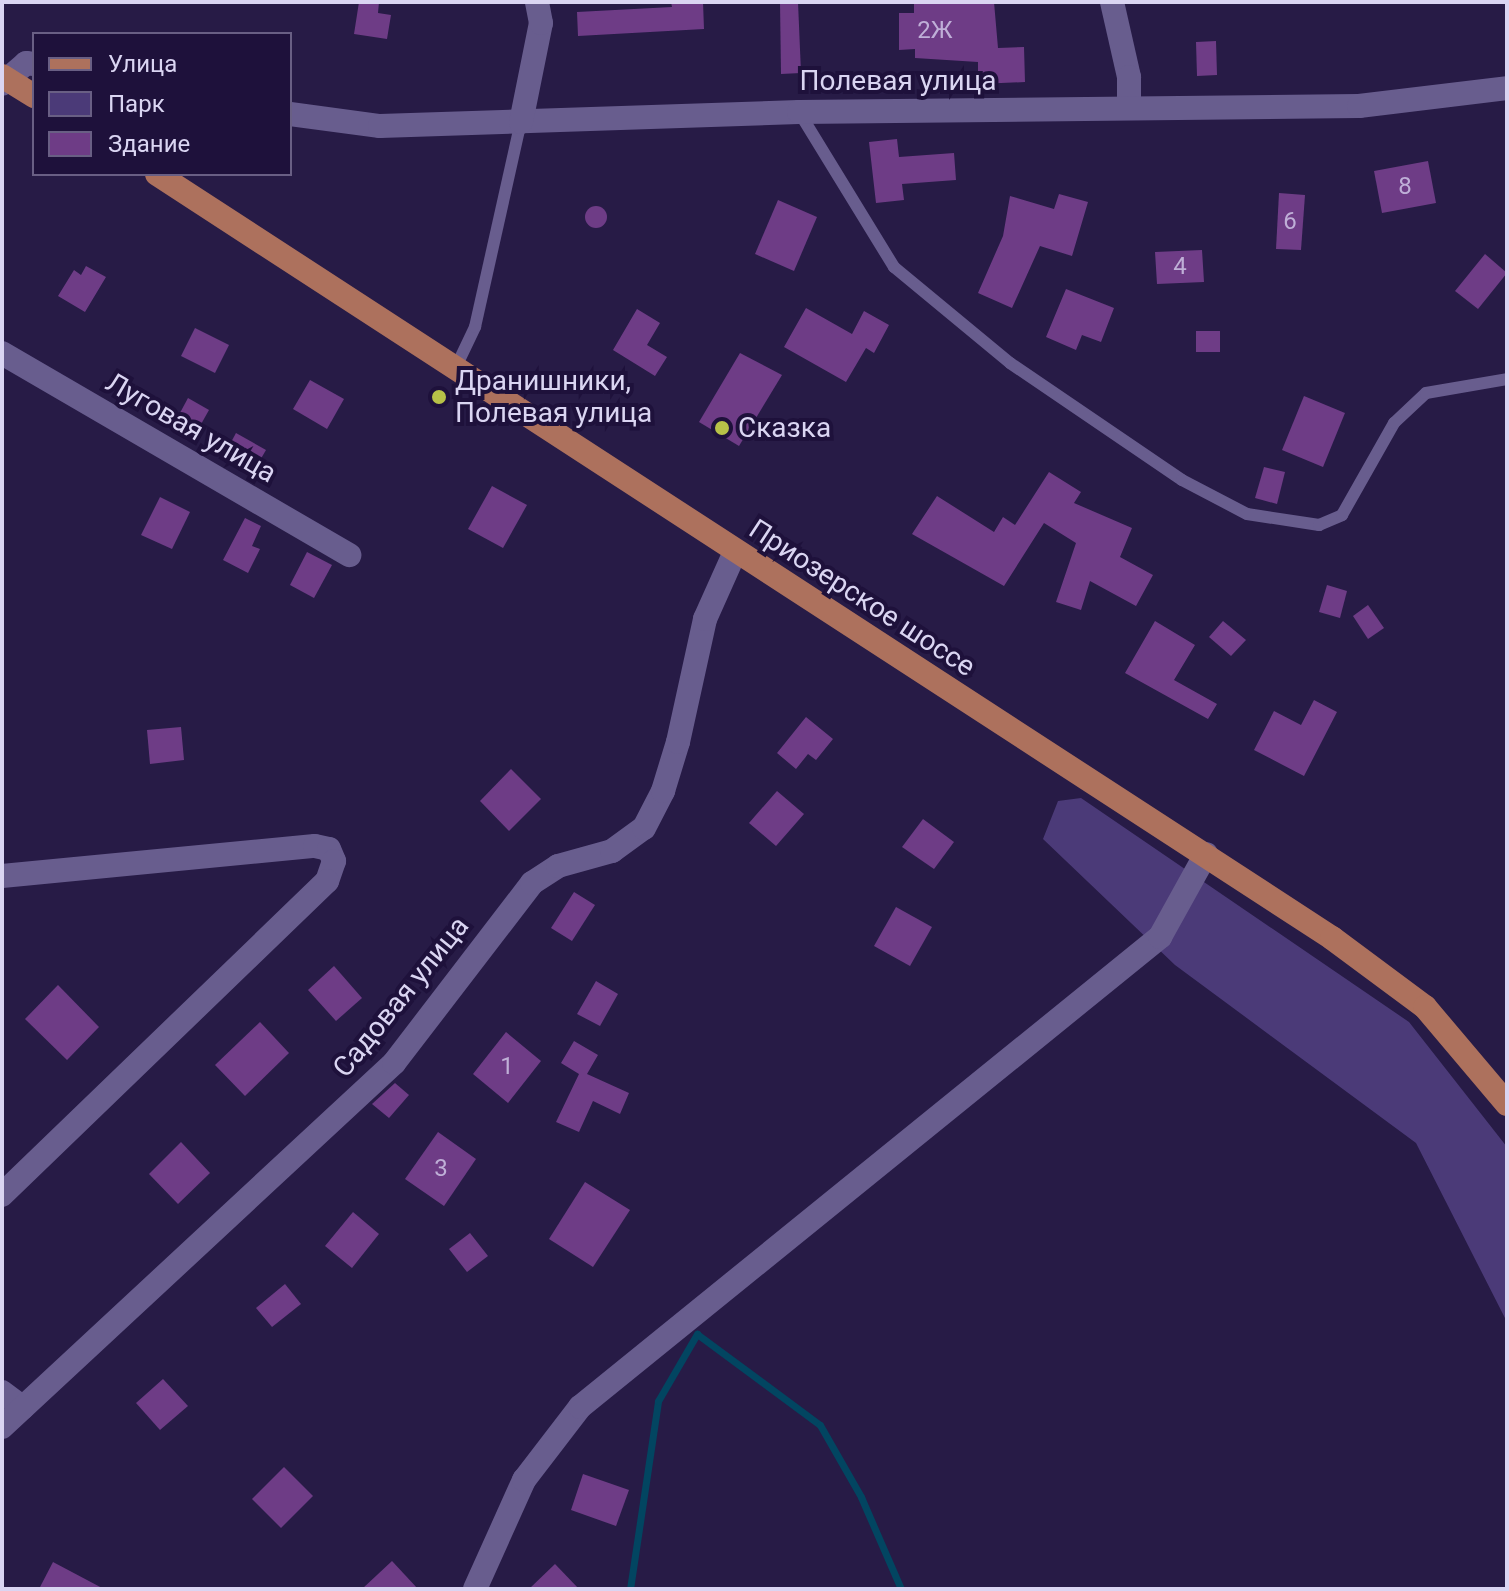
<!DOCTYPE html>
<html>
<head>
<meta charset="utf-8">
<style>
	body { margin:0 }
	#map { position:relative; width:1509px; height:1591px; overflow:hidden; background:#271b46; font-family:Roboto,sans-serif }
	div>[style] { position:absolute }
	.green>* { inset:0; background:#4b3a78 }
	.stream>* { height:7px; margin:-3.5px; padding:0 3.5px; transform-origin:3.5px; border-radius:3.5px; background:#024561 }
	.building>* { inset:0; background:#6e3c86 }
	.round { border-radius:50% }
	.lane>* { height:12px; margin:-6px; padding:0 6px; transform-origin:6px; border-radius:6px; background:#685d8e }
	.street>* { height:24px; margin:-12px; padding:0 12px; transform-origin:12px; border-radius:12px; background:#685d8e }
	.primary>* { height:24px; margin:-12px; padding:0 12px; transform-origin:12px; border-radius:12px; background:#ad715d }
	.dots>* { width:22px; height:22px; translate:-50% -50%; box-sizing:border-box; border:4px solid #1e113b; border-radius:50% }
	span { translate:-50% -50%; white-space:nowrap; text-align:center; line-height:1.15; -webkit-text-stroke:8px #1e113b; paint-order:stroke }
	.number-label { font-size:24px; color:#bfafd7 }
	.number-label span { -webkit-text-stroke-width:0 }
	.street-label { font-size:28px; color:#dad5f2 }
	.poi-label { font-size:28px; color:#dad5f2 }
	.left { translate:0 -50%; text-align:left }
	.frame { position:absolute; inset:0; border:4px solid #dad5f2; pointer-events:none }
	.legend { position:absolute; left:32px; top:32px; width:260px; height:144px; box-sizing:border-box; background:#1e113b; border:2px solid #695f84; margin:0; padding:10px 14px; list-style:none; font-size:24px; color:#dad5f2 }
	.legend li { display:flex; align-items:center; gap:16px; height:40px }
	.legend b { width:40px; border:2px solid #695f84 }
</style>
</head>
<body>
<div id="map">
	<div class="green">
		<div style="clip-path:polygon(1081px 798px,1409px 1022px,1507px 1147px,1507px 1322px,1416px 1143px,1175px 965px,1043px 839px,1058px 801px)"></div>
	</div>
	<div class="stream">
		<div style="left:630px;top:1589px;width:190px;rotate:-81.5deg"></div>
		<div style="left:658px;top:1401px;width:78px;rotate:-59.8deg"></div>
		<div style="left:697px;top:1334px;width:153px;rotate:36.5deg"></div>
		<div style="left:820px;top:1425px;width:83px;rotate:60.3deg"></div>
		<div style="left:861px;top:1497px;width:100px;rotate:66.5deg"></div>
	</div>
	<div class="building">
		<div style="clip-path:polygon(359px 2px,379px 2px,378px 13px,391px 15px,387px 39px,354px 34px)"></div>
		<div style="clip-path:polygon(671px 2px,703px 2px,704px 29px,578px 36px,577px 12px,672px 7px)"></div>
		<div style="clip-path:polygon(780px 2px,798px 2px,801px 73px,781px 74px)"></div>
		<div style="clip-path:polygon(994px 2px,998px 48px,1024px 47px,1025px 82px,978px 84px,978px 62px,915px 58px,915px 49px,899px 50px,899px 13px,914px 13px,914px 4px)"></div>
		<div style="clip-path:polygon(1216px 41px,1217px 75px,1197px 76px,1196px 42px)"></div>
		<div style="clip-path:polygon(897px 139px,899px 157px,954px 153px,956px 180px,902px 184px,904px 200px,876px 203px,869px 142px)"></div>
		<div style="clip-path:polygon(1428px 161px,1436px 203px,1382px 213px,1374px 171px)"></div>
		<div style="clip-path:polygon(1279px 193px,1305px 195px,1301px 250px,1276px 249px)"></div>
		<div style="clip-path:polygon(1059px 194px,1088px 202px,1072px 256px,1040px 246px,1012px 308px,978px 293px,1003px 236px,1010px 196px,1054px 209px)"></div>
		<div style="clip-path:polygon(778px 200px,817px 217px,794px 271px,755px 254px)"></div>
		<div class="round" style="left:585px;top:206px;width:22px;height:22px"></div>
		<div style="clip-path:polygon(1202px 250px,1204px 282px,1157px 284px,1155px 252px)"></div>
		<div style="clip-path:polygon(1485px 254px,1507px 273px,1478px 309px,1455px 291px)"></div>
		<div style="clip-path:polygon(86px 266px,106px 277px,85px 312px,58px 296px,74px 270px,81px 275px)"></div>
		<div style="clip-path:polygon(1066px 289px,1114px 308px,1101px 342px,1082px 335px,1076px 350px,1046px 337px)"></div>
		<div style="clip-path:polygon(806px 308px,852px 334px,864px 311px,889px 325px,874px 353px,866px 348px,846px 382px,784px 347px)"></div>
		<div style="clip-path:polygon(637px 309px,660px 323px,647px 345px,667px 357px,655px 376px,613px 350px)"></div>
		<div style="clip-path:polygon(195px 328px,229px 345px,215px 373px,181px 356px)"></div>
		<div style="clip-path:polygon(1196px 331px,1220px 331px,1220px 352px,1196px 352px)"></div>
		<div style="clip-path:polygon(740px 353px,782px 375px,739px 446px,699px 422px)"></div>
		<div style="clip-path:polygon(310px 380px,344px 399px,327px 429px,293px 409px)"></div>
		<div style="clip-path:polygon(1304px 396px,1345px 413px,1323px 467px,1282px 450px)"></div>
		<div style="clip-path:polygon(188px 398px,209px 410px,195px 435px,174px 424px)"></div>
		<div style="clip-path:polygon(236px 433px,266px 450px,252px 474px,223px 457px)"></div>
		<div style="clip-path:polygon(1264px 467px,1285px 472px,1277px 504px,1255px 498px)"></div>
		<div style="clip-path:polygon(1049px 472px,1081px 492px,1074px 503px,1132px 528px,1120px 557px,1153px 575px,1136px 606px,1090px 581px,1081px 610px,1056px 602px,1076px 543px,1044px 523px,1004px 586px,912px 534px,937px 496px,994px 532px,1003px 517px,1015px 525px)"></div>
		<div style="clip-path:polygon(492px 486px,527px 505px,503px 548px,468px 529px)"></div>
		<div style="clip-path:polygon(160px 497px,190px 512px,172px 549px,141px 535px)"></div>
		<div style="clip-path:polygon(245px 518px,261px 526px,252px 546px,260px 549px,248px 573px,223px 560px)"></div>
		<div style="clip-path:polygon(307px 552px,332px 565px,314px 598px,290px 585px)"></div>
		<div style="clip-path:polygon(1327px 585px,1347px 591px,1340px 618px,1319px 612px)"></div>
		<div style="clip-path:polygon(1368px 605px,1384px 628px,1368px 639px,1353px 616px)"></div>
		<div style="clip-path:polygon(1155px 621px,1195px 645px,1174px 680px,1217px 704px,1208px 719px,1125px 673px)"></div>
		<div style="clip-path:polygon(1223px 621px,1246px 640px,1231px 656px,1209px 637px)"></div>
		<div style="clip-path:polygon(1314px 700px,1337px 712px,1304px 776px,1254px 750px,1274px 711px,1301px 725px)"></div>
		<div style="clip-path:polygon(806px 717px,833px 739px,816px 760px,808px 754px,796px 769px,777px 753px)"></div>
		<div style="clip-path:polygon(181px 727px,184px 760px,150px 764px,147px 730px)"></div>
		<div style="clip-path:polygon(511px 769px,541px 799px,509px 831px,480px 801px)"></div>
		<div style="clip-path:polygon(777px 791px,804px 814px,776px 846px,749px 823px)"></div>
		<div style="clip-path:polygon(923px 819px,954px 842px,934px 869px,902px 847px)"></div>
		<div style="clip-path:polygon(574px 892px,595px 905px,572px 941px,551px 928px)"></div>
		<div style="clip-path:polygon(896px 907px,932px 927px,910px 966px,874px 946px)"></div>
		<div style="clip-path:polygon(334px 966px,362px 998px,336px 1021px,308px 990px)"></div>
		<div style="clip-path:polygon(596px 981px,618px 994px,600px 1026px,577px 1014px)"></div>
		<div style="clip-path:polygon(58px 985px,99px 1027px,67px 1060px,25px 1019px)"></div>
		<div style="clip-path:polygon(260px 1022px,289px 1053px,245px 1096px,215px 1065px)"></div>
		<div style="clip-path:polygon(506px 1032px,541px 1061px,508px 1103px,473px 1074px)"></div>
		<div style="clip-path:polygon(574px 1041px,598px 1055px,587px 1074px,629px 1093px,620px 1114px,593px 1101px,579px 1132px,556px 1122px,579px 1074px,561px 1063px)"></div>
		<div style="clip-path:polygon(395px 1083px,409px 1095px,389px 1118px,372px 1104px)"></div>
		<div style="clip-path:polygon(438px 1132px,476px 1159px,444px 1206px,405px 1179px)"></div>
		<div style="clip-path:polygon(181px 1142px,210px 1173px,178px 1204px,149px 1174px)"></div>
		<div style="clip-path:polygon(585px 1182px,630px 1210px,593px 1267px,549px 1239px)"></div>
		<div style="clip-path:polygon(353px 1212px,379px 1234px,352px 1268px,325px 1246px)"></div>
		<div style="clip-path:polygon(470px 1233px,488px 1256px,467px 1272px,449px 1249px)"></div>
		<div style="clip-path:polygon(285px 1284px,301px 1304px,272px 1327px,256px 1308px)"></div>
		<div style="clip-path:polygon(163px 1379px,188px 1406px,160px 1430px,136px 1403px)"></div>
		<div style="clip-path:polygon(284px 1467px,313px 1496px,281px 1528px,252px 1499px)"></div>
		<div style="clip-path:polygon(583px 1474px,629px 1490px,616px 1526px,571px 1510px)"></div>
		<div style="clip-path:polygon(392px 1561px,418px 1589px,362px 1589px)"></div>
		<div style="clip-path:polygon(53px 1562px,104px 1589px,39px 1589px)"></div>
		<div style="clip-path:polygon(555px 1564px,579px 1589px,529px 1589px)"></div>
	</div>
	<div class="lane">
		<div style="left:799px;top:112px;width:182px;rotate:58.5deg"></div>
		<div style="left:894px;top:267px;width:151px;rotate:39.6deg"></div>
		<div style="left:1010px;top:363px;width:208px;rotate:34.2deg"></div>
		<div style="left:1182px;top:480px;width:73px;rotate:27.6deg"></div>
		<div style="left:1247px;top:514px;width:73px;rotate:8.7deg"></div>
		<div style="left:1319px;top:525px;width:25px;rotate:-23deg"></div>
		<div style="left:1342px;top:515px;width:106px;rotate:-60.5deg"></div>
		<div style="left:1394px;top:423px;width:44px;rotate:-43.2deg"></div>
		<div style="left:1426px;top:393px;width:82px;rotate:-9.8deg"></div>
		<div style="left:455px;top:369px;width:47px;rotate:-64.5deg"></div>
		<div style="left:475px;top:327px;width:210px;rotate:-77.4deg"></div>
	</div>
	<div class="street">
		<div style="left:1112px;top:2px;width:77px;rotate:77.2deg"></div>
		<div style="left:1129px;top:77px;width:29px;rotate:90deg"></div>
		<div style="left:2px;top:84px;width:32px;rotate:-41deg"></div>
		<div style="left:26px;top:63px;width:8px;rotate:7deg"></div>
		<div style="left:290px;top:114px;width:91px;rotate:7.6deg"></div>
		<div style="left:380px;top:126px;width:419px;rotate:-1.9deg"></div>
		<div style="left:799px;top:112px;width:560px;rotate:-0.61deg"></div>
		<div style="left:1359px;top:106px;width:149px;rotate:-6.9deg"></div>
		<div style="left:521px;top:122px;width:101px;rotate:-78.6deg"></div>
		<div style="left:541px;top:23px;width:21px;rotate:-101deg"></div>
		<div style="left:2px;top:353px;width:402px;rotate:30.2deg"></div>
		<div style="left:2px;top:876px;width:314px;rotate:-5.5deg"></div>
		<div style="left:315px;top:846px;width:14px;rotate:12deg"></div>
		<div style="left:329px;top:849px;width:13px;rotate:67deg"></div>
		<div style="left:334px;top:861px;width:21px;rotate:109deg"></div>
		<div style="left:327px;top:881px;width:452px;rotate:136deg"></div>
		<div style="left:2px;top:1392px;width:26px;rotate:37deg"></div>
		<div style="left:2px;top:1427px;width:535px;rotate:-42.88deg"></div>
		<div style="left:394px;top:1063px;width:227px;rotate:-52.5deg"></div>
		<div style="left:532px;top:883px;width:31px;rotate:-33deg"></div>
		<div style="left:558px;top:866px;width:56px;rotate:-15.5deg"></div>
		<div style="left:612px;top:851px;width:39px;rotate:-36deg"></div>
		<div style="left:644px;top:828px;width:42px;rotate:-62.8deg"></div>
		<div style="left:663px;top:791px;width:51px;rotate:-73deg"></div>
		<div style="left:678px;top:742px;width:126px;rotate:-77.6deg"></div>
		<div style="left:705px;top:619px;width:73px;rotate:-65.9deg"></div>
		<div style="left:475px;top:1589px;width:120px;rotate:-65.8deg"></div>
		<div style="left:524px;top:1480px;width:92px;rotate:-52.5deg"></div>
		<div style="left:580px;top:1407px;width:747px;rotate:-39.02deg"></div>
		<div style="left:1160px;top:937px;width:95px;rotate:-61deg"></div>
	</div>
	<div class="primary">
		<div style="left:2px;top:76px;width:38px;rotate:32deg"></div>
		<div style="left:157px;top:174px;width:1402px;rotate:33.03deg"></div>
		<div style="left:1332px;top:938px;width:116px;rotate:36.6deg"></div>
		<div style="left:1425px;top:1007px;width:127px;rotate:49.8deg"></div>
	</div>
	<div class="dots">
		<div style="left:439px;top:397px;background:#b7c148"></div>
		<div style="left:722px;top:428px;background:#b7c148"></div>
	</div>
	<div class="number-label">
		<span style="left:935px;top:31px">2Ж</span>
		<span style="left:1405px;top:187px">8</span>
		<span style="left:1290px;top:222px">6</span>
		<span style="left:1180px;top:267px">4</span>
		<span style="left:507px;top:1067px">1</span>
		<span style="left:441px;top:1169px">3</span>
	</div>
	<div class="street-label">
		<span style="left:898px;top:81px">Полевая улица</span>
		<span style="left:191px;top:428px;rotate:30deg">Луговая улица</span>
		<span style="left:862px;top:598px;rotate:33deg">Приозерское шоссе</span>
		<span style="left:401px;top:997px;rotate:-51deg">Садовая улица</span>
	</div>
	<div class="poi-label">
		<span class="left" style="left:455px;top:397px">Дранишники,<br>Полевая улица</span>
		<span class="left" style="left:738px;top:428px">Сказка</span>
	</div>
	<div class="frame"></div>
	<ul class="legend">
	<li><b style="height:10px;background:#ad715d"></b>Улица</li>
	<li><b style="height:22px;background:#4b3a78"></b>Парк</li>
	<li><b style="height:22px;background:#6e3c86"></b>Здание</li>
	</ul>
</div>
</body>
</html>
